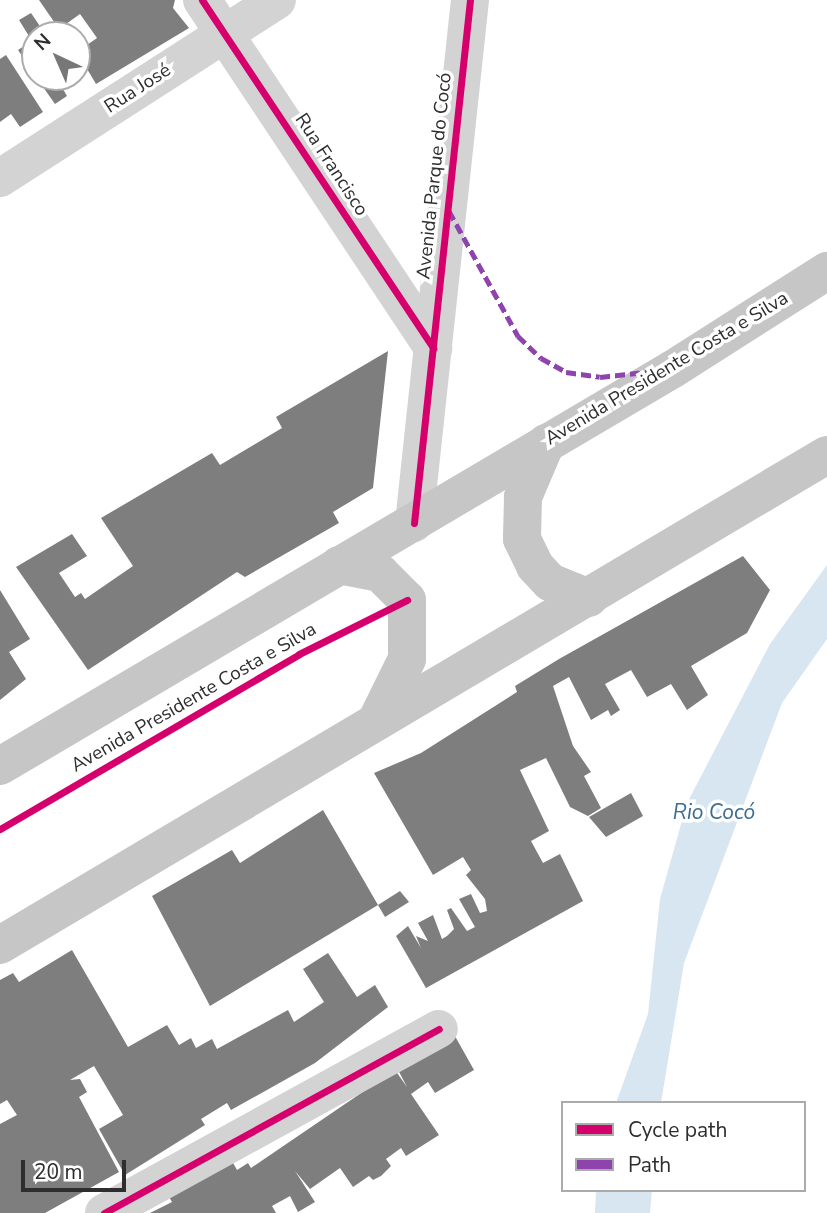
<!DOCTYPE html>
<html>
<head>
<meta charset="utf-8">
<style>
	body { margin:0 }
	#map { position:relative; width:827px; height:1213px; overflow:hidden; background:#fff; font-family:"Nunito Sans",sans-serif }
	div>[style] { position:absolute }
	.water>* { inset:0; background:#d8e6f1 }
	.building>* { inset:0; background:#7e7e7e }
	.minor>* { height:38px; margin:-19px; padding:0 19px; transform-origin:19px; border-radius:19px; background:#d3d3d3 }
	.primary>* { height:38px; margin:-19px; padding:0 19px; transform-origin:19px; border-radius:19px; background:#c6c6c6 }
	.quiet>* { height:5px; margin-top:-2.5px; transform-origin:0; background:repeating-linear-gradient(90deg,#8e44ad 0 10px,transparent 0 15px) }
	.cycleway>* { height:7px; margin:-3.5px; padding:0 3.5px; transform-origin:3.5px; border-radius:3.5px; background:#d6006c }
	span { translate:-50% -50%; white-space:nowrap; text-align:center; line-height:1.15; -webkit-text-stroke:7px #fff; paint-order:stroke }
	.street-label { font-size:19px; color:#2e2e2e }
	.water-label { font-size:21px; color:#3c6c90; font-style:italic }
	.legend { position:absolute; left:561px; top:1101px; width:245px; height:91px; box-sizing:border-box; background:#fff; border:2px solid #ababab; margin:0; padding:9px 12px; list-style:none; font-size:21px; color:#2e2e2e }
	.legend li { display:flex; align-items:center; gap:14px; height:35px }
	.legend b { width:35px; border:2px solid #ababab }
	.north { position:absolute; left:21px; top:21px; width:70px; height:70px; box-sizing:border-box; background:#fff; border:2px solid #ababab; border-radius:50%; rotate:316deg; font-size:19px; font-weight:700; line-height:28px; text-align:center; color:#2e2e2e }
	.north::after { content:''; display:block; margin:auto; width:24px; height:32px; background:#777; clip-path:polygon(50% 0,100% 100%,50% 72%,0 100%) }
	.scale { position:absolute; left:21px; top:1160px; width:105px; height:32px; box-sizing:border-box; border:4px solid #2e2e2e; border-top:0; padding-left:9px; font-size:21px; line-height:24px; white-space:nowrap; color:#2e2e2e; -webkit-text-stroke:5px #fff; paint-order:stroke }
</style>
</head>
<body>
<div id="map">
	<div class="water">
		<div style="clip-path:polygon(827px 565px,827px 639px,782px 703px,684px 963px,661px 1103px,616px 1103px,648px 1014px,660px 899px,687px 803px,770px 644px)"></div>
		<div style="clip-path:polygon(596px 1190px,652px 1190px,650px 1213px,595px 1213px)"></div>
	</div>
	<div class="building">
		<div style="clip-path:polygon(39px 0,175px 0,173px 8px,189px 28px,96px 84px,77px 52px,97px 38px,80px 14px,59px 29px)"></div>
		<div style="clip-path:polygon(31px 13px,46px 35px,35px 35px,35px 75px,18px 50px,32px 41px,19px 20px)"></div>
		<div style="clip-path:polygon(6px 55px,43px 112px,20px 127px,11px 114px,0 122px,0 59px)"></div>
		<div style="clip-path:polygon(36px 77px,72px 77px,60px 84px,67px 96px,55px 104px)"></div>
		<div style="clip-path:polygon(388px 351px,373px 488px,333px 512px,339px 523px,245px 577px,237px 572px,88px 670px,16px 567px,72px 534px,87px 556px,59px 573px,75px 597px,81px 593px,85px 599px,133px 566px,101px 518px,212px 453px,220px 465px,282px 428px,276px 417px)"></div>
		<div style="clip-path:polygon(743px 556px,770px 590px,747px 633px,691px 666px,708px 695px,687px 710px,671px 684px,647px 697px,631px 670px,605px 684px,620px 710px,611px 716px,608px 710px,591px 720px,569px 677px,553px 686px,573px 746px,591px 772px,584px 776px,601px 808px,588px 816px,570px 807px,546px 758px,520px 770px,549px 831px,531px 841px,543px 863px,560px 854px,583px 901px,426px 988px,396px 936px,408px 926px,421px 948px,416px 936px,428px 941px,418px 923px,433px 915px,442px 939px,447px 936px,454px 929px,447px 910px,451px 908px,467px 931px,475px 927px,459px 899px,471px 894px,480px 913px,487px 911px,485px 899px,466px 875px,471px 870px,463px 857px,433px 875px,374px 773px,421px 753px,517px 692px,515px 686px,559px 659px)"></div>
		<div style="clip-path:polygon(0 590px,30px 639px,9px 652px,26px 679px,0 700px)"></div>
		<div style="clip-path:polygon(631px 793px,643px 816px,606px 837px,589px 817px)"></div>
		<div style="clip-path:polygon(323px 810px,378px 905px,210px 1006px,152px 896px,232px 850px,240px 863px)"></div>
		<div style="clip-path:polygon(400px 891px,409px 902px,385px 917px,378px 905px)"></div>
		<div style="clip-path:polygon(72px 950px,128px 1047px,167px 1025px,179px 1045px,191px 1038px,196px 1048px,212px 1039px,217px 1049px,288px 1010px,294px 1022px,324px 1002px,303px 969px,328px 953px,357px 997px,375px 985px,388px 1007px,315px 1063px,231px 1110px,227px 1103px,201px 1119px,205px 1125px,125px 1175px,99px 1129px,123px 1115px,94px 1066px,70px 1080px,80px 1079px,87px 1092px,79px 1097px,119px 1172px,45px 1213px,0 1213px,0 1124px,17px 1115px,7px 1100px,0 1104px,0 980px,13px 973px,19px 982px)"></div>
		<div style="clip-path:polygon(451px 1029px,474px 1070px,435px 1093px,428px 1082px,411px 1094px,439px 1135px,406px 1156px,401px 1148px,386px 1159px,391px 1166px,381px 1176px,373px 1180px,369px 1176px,353px 1187px,340px 1168px,310px 1189px,295px 1171px,315px 1202px,298px 1212px,290px 1196px,272px 1206px,276px 1213px,150px 1213px,172px 1202px,168px 1195px,232px 1161px,237px 1170px,248px 1163px,251px 1168px,395px 1070px,407px 1087px,397px 1068px)"></div>
	</div>
	<div class="minor">
		<div style="left:202px;top:0;width:418px;rotate:56.4deg"></div>
		<div style="left:0;top:178px;width:329px;rotate:-32.7deg"></div>
		<div style="left:414px;top:523px;width:526px;rotate:-83.89deg"></div>
		<div style="left:104px;top:1213px;width:382px;rotate:-28.8deg"></div>
	</div>
	<div class="primary">
		<div style="left:546px;top:443px;width:59px;rotate:113.1deg"></div>
		<div style="left:523px;top:497px;width:42px;rotate:91.4deg"></div>
		<div style="left:522px;top:539px;width:30px;rotate:64deg"></div>
		<div style="left:535px;top:566px;width:22px;rotate:47deg"></div>
		<div style="left:550px;top:582px;width:42px;rotate:22.3deg"></div>
		<div style="left:339px;top:565px;width:42px;rotate:11deg"></div>
		<div style="left:380px;top:573px;width:38px;rotate:45deg"></div>
		<div style="left:407px;top:600px;width:59px;rotate:90deg"></div>
		<div style="left:407px;top:659px;width:68px;rotate:116.2deg"></div>
		<div style="left:0;top:766px;width:781px;rotate:-30.54deg"></div>
		<div style="left:673px;top:369px;width:183px;rotate:-32.5deg"></div>
		<div style="left:0;top:945px;width:961px;rotate:-30.65deg"></div>
	</div>
	<div class="quiet">
		<div style="left:449px;top:211px;width:143px;rotate:61.1deg"></div>
		<div style="left:518px;top:336px;width:32px;rotate:44deg"></div>
		<div style="left:541px;top:358px;width:29px;rotate:29deg"></div>
		<div style="left:566px;top:372px;width:34px;rotate:8deg"></div>
		<div style="left:600px;top:377px;width:73px;rotate:-6.3deg"></div>
	</div>
	<div class="cycleway">
		<div style="left:202px;top:0;width:418px;rotate:56.4deg"></div>
		<div style="left:414px;top:523px;width:526px;rotate:-83.89deg"></div>
		<div style="left:0;top:829px;width:346px;rotate:-30.3deg"></div>
		<div style="left:299px;top:654px;width:121px;rotate:-26.6deg"></div>
		<div style="left:104px;top:1213px;width:382px;rotate:-28.8deg"></div>
	</div>
	<div class="street-label">
		<span style="left:138px;top:89px;rotate:-33deg">Rua José</span>
		<span style="left:331px;top:165px;rotate:57deg">Rua Francisco</span>
		<span style="left:435px;top:176px;rotate:-84deg">Avenida Parque do Cocó</span>
		<span style="left:667px;top:369px;rotate:-31deg">Avenida Presidente Costa e Silva</span>
		<span style="left:194px;top:698px;rotate:-30deg">Avenida Presidente Costa e Silva</span>
	</div>
	<div class="water-label">
		<span style="left:714px;top:812px">Rio Cocó</span>
	</div>
	<ul class="legend">
	<li><b style="height:9px;background:#d6006c"></b>Cycle path</li>
	<li><b style="height:9px;background:#8e44ad"></b>Path</li>
	</ul>
	<div class="north">N</div>
	<div class="scale">20 m</div>
</div>
</body>
</html>
